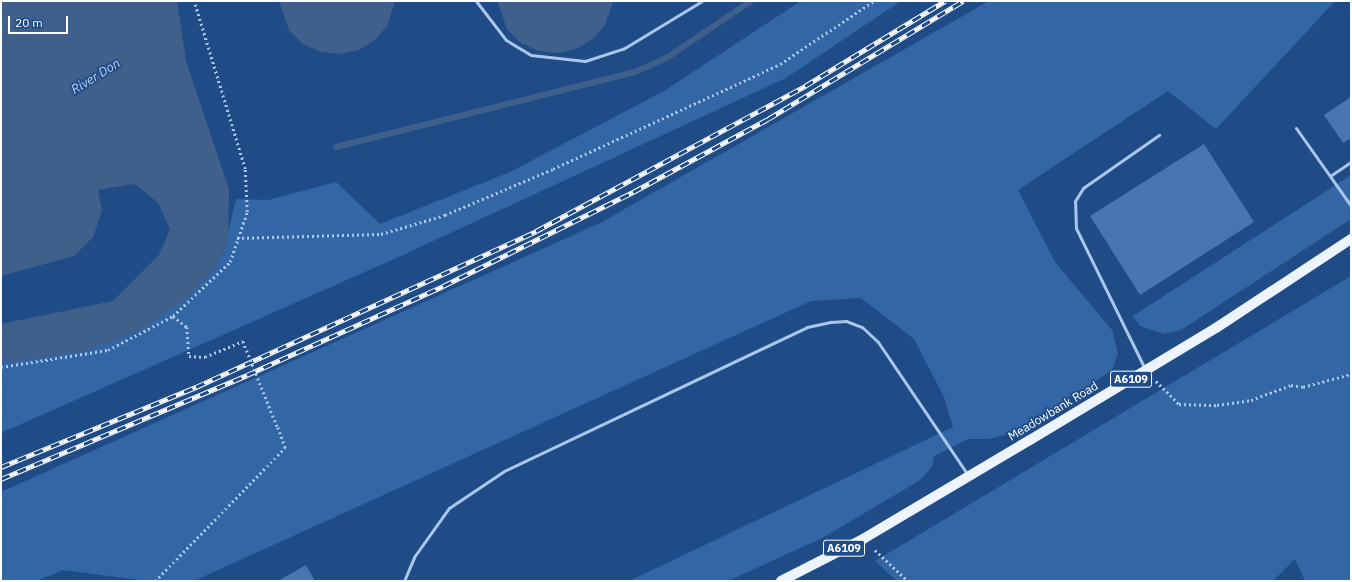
<!DOCTYPE html>
<html>
<head>
<meta charset="utf-8">
<style>
	body { margin:0 }
	#map { position:relative; width:1352px; height:582px; overflow:hidden; background:#1f4c87; font-family:"IBM Plex Sans",sans-serif }
	div>[style] { position:absolute }
	.green>* { inset:0; background:#3366a5 }
	.water>* { inset:0; background:#3f608a }
	.stream>* { height:6px; margin:-3px; padding:0 3px; transform-origin:3px; border-radius:3px; background:#3f608a }
	.building>* { inset:0; background:#4876b0 }
	.path>* { height:2.5px; margin-top:-1.25px; transform-origin:0; background:repeating-linear-gradient(90deg,#a9c7ea 0 2px,transparent 0 5px) }
	.lane>* { height:3px; margin:-1.5px; padding:0 1.5px; transform-origin:1.5px; border-radius:1.5px; background:#a9c7ea }
	.primary>* { height:10px; margin:-5px; padding:0 5px; transform-origin:5px; border-radius:5px; background:#edf4fe }
	.rail>* { height:4.5px; margin-top:-2.25px; transform-origin:0; background:repeating-linear-gradient(90deg,#1f4c87 0 9px,#fff 0 18px); box-sizing:border-box; border-block:1px solid #fff }
	.path-bridge>* { height:2.5px; margin-top:-1.25px; transform-origin:0; background:repeating-linear-gradient(90deg,#a9c7ea 0 2px,transparent 0 5px) }
	span { translate:-50% -50%; white-space:nowrap; text-align:center; line-height:1.15; -webkit-text-stroke:3.5px #1f4c87; paint-order:stroke }
	.shield-label span { padding:1px 3px; background:#1f4c87; border:1px solid; border-radius:3px; -webkit-text-stroke-width:0 }
	.shield-label { font-size:11px; color:#fff; font-weight:700 }
	.street-label { font-size:12px; color:#fff }
	.water-label { font-size:13px; color:#b5d1f2; font-style:italic }
	.frame { position:absolute; inset:0; border:2px solid #fff; pointer-events:none }
	.scale { position:absolute; left:8px; top:16px; width:60px; height:18px; box-sizing:border-box; border:2px solid #fff; border-top:0; padding-left:5px; font-size:12px; line-height:14px; white-space:nowrap; color:#fff; -webkit-text-stroke:3px #1f4c87; paint-order:stroke }
</style>
</head>
<body>
<div id="map">
	<div class="green">
		<div style="clip-path:polygon(801px 1px,901px 1px,786px 78px,392px 260px,1px 433px,1px 352px,173px 305px,223px 254px,236px 199px,268px 200px,336px 182px,380px 224px,510px 172px,664px 91px)"></div>
		<div style="clip-path:polygon(989px 1px,1335px 1px,1216px 129px,1168px 91px,1018px 190px,1055px 262px,1112px 330px,1118px 353px,1112px 370px,1022px 431px,988px 439px,968px 439px,934px 456px,932px 467px,919px 481px,822px 538px,728px 581px,629px 581px,953px 427px,944px 397px,914px 339px,861px 298px,811px 301px,194px 581px,147px 581px,63px 570px,36px 581px,1px 581px,1px 492px,600px 223px)"></div>
		<div style="clip-path:polygon(1351px 175px,1351px 219px,1181px 330px,1164px 334px,1140px 326px,1133px 316px)"></div>
		<div style="clip-path:polygon(1351px 276px,1351px 581px,1305px 581px,1295px 559px,1273px 581px,897px 581px,875px 561px)"></div>
	</div>
	<div class="water">
		<div style="clip-path:polygon(1px 1px,177px 1px,186px 61px,229px 189px,228px 241px,215px 270px,189px 296px,139px 331px,86px 351px,10px 362px,1px 361px,1px 324px,113px 301px,159px 255px,170px 229px,158px 203px,135px 184px,98px 190px,102px 211px,93px 237px,74px 256px,1px 276px)"></div>
		<div style="clip-path:polygon(279px 1px,395px 1px,387px 26px,375px 40px,359px 50px,340px 54px,321px 52px,303px 44px,289px 30px)"></div>
		<div style="clip-path:polygon(497px 1px,613px 1px,605px 25px,593px 39px,576px 49px,558px 53px,539px 51px,521px 43px,507px 29px)"></div>
	</div>
	<div class="stream">
		<div style="left:336px;top:147px;width:308px;rotate:-14.1deg"></div>
		<div style="left:635px;top:72px;width:36px;rotate:-24deg"></div>
		<div style="left:668px;top:57px;width:100px;rotate:-34deg"></div>
	</div>
	<div class="building">
		<div style="clip-path:polygon(1351px 97px,1351px 138px,1343px 143px,1324px 115px)"></div>
		<div style="clip-path:polygon(1204px 144px,1254px 222px,1140px 295px,1090px 216px)"></div>
		<div style="clip-path:polygon(306px 565px,315px 581px,278px 581px)"></div>
	</div>
	<div class="path">
		<div style="left:237px;top:238px;width:144px;rotate:-1.6deg"></div>
		<div style="left:381px;top:234px;width:67px;rotate:-16.5deg"></div>
		<div style="left:445px;top:215px;width:117px;rotate:-23.1deg"></div>
		<div style="left:553px;top:169px;width:250px;rotate:-24.8deg"></div>
		<div style="left:780px;top:64px;width:113px;rotate:-33.8deg"></div>
		<div style="left:173px;top:316px;width:18px;rotate:38deg"></div>
		<div style="left:187px;top:327px;width:29px;rotate:86deg"></div>
		<div style="left:189px;top:356px;width:16px;rotate:4deg"></div>
		<div style="left:205px;top:357px;width:41px;rotate:-22.8deg"></div>
		<div style="left:1px;top:367px;width:108px;rotate:-9deg"></div>
		<div style="left:108px;top:350px;width:73px;rotate:-27.6deg"></div>
		<div style="left:173px;top:316px;width:79px;rotate:-43.5deg"></div>
		<div style="left:230px;top:262px;width:53px;rotate:-71.2deg"></div>
		<div style="left:247px;top:212px;width:43px;rotate:-92.7deg"></div>
		<div style="left:245px;top:169px;width:176px;rotate:-106.9deg"></div>
		<div style="left:1156px;top:381px;width:33px;rotate:45deg"></div>
		<div style="left:1179px;top:404px;width:38px;rotate:2deg"></div>
		<div style="left:1217px;top:405px;width:34px;rotate:-8deg"></div>
		<div style="left:1251px;top:400px;width:43px;rotate:-20.6deg"></div>
		<div style="left:1291px;top:385px;width:12px;rotate:9deg"></div>
		<div style="left:1303px;top:387px;width:50px;rotate:-15.2deg"></div>
		<div style="left:875px;top:550px;width:45px;rotate:43.2deg"></div>
		<div style="left:155px;top:581px;width:186px;rotate:-45.7deg"></div>
		<div style="left:285px;top:448px;width:23px;rotate:-110deg"></div>
	</div>
	<div class="lane">
		<div style="left:476px;top:1px;width:49px;rotate:52.4deg"></div>
		<div style="left:506px;top:40px;width:29px;rotate:31deg"></div>
		<div style="left:531px;top:55px;width:54px;rotate:6.3deg"></div>
		<div style="left:585px;top:61px;width:40px;rotate:-18deg"></div>
		<div style="left:623px;top:49px;width:92px;rotate:-31.3deg"></div>
		<div style="left:1296px;top:128px;width:95px;rotate:54.8deg"></div>
		<div style="left:1330px;top:176px;width:25px;rotate:-34deg"></div>
		<div style="left:1145px;top:369px;width:157px;rotate:-116.1deg"></div>
		<div style="left:1076px;top:228px;width:27px;rotate:-92deg"></div>
		<div style="left:1075px;top:201px;width:15px;rotate:-58deg"></div>
		<div style="left:1083px;top:188px;width:93px;rotate:-34.9deg"></div>
		<div style="left:404px;top:581px;width:26px;rotate:-67deg"></div>
		<div style="left:414px;top:557px;width:60px;rotate:-54.5deg"></div>
		<div style="left:449px;top:508px;width:66px;rotate:-33.9deg"></div>
		<div style="left:504px;top:471px;width:335px;rotate:-25.4deg"></div>
		<div style="left:807px;top:327px;width:25px;rotate:-12deg"></div>
		<div style="left:831px;top:322px;width:15px;rotate:-4deg"></div>
		<div style="left:846px;top:321px;width:17px;rotate:21deg"></div>
		<div style="left:862px;top:327px;width:22px;rotate:43deg"></div>
		<div style="left:878px;top:342px;width:161px;rotate:55.9deg"></div>
	</div>
	<div class="primary">
		<div style="left:781px;top:581px;width:92px;rotate:-27.1deg"></div>
		<div style="left:863px;top:539px;width:194px;rotate:-30.7deg"></div>
		<div style="left:1030px;top:440px;width:217px;rotate:-31.1deg"></div>
		<div style="left:1216px;top:328px;width:162px;rotate:-33.4deg"></div>
	</div>
	<div class="rail">
		<div style="left:1px;top:467px;width:211px;rotate:-22.3deg"></div>
		<div style="left:196px;top:387px;width:374px;rotate:-24.6deg"></div>
		<div style="left:536px;top:231px;width:306px;rotate:-28.3deg"></div>
		<div style="left:805px;top:86px;width:164px;rotate:-31.3deg"></div>
		<div style="left:1px;top:479px;width:267px;rotate:-22.9deg"></div>
		<div style="left:247px;top:375px;width:215px;rotate:-24.4deg"></div>
		<div style="left:443px;top:286px;width:212px;rotate:-26.3deg"></div>
		<div style="left:633px;top:192px;width:153px;rotate:-28.4deg"></div>
		<div style="left:768px;top:119px;width:228px;rotate:-31.2deg"></div>
	</div>
	<div class="path-bridge">
		<div style="left:243px;top:341px;width:92px;rotate:68.2deg"></div>
	</div>
	<div class="shield-label">
		<span style="left:1131px;top:379px">A6109</span>
		<span style="left:844px;top:548px">A6109</span>
	</div>
	<div class="street-label">
		<span style="left:1053px;top:411px;rotate:-31deg">Meadowbank Road</span>
	</div>
	<div class="water-label">
		<span style="left:96px;top:77px;rotate:-32deg">River Don</span>
	</div>
	<div class="frame"></div>
	<div class="scale">20 m</div>
</div>
</body>
</html>
